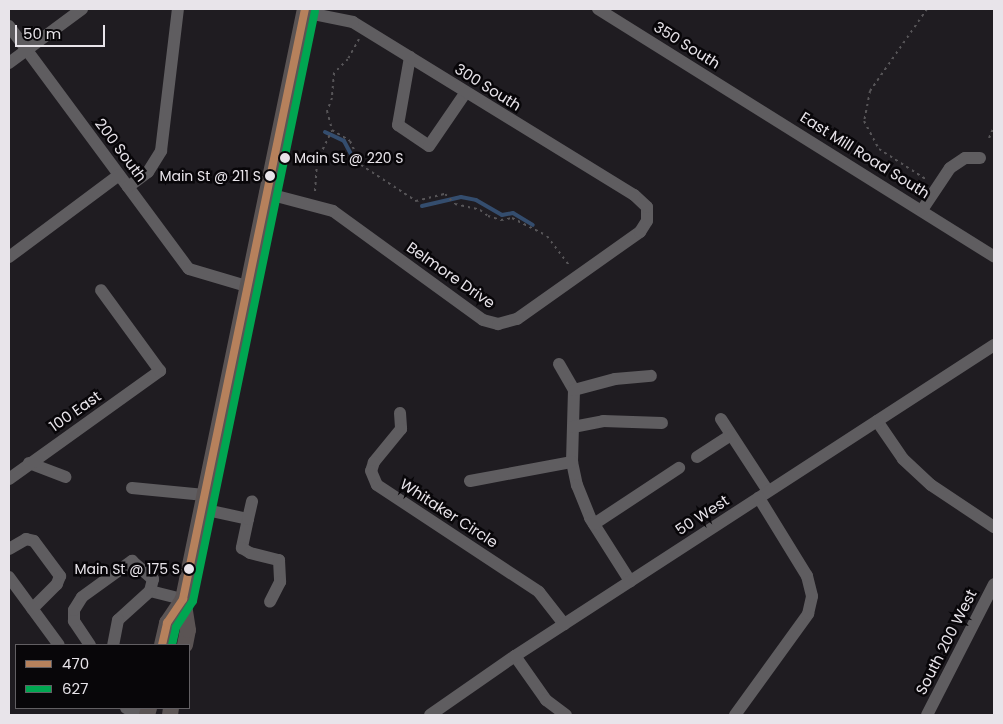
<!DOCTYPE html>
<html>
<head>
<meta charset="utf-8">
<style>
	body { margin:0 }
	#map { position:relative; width:1003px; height:724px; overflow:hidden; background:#1f1c21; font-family:Poppins,sans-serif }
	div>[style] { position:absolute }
	.stream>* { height:4px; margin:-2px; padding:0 2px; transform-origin:2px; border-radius:2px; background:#344d6e }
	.path>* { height:2px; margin-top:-1px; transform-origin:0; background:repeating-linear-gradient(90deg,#575558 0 2.5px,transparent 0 6.5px) }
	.minor>* { height:12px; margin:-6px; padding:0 6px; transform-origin:6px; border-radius:6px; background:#5f5d60 }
	.major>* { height:16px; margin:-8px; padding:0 8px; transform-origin:8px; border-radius:8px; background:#5b5454 }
	.bus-1>* { height:8px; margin:-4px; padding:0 4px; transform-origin:4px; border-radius:4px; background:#b6815c }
	.bus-2>* { height:8px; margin:-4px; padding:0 4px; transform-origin:4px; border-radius:4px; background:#00a651 }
	.dots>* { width:14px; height:14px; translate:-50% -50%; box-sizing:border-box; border:2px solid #080609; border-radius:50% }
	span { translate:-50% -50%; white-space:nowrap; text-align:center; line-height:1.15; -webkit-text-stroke:5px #080609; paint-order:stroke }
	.bus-label { font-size:14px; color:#e8e4ea }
	.left { translate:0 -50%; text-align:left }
	.right { translate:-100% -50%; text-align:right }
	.street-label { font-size:15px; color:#e8e4ea }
	.frame { position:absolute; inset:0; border:10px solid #e8e4ea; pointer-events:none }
	.legend { position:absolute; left:15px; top:644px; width:175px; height:65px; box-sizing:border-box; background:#080609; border:1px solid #625f63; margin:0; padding:6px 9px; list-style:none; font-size:15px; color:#e8e4ea }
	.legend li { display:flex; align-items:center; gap:10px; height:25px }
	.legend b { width:25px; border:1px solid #625f63 }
	.scale { position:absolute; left:15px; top:25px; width:90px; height:22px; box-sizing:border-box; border:2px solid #e8e4ea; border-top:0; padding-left:6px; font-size:15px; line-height:18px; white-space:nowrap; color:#e8e4ea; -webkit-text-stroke:4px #080609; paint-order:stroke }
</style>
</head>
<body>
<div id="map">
	<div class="stream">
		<div style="left:325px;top:132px;width:21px;rotate:25deg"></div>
		<div style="left:344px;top:141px;width:17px;rotate:62deg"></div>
		<div style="left:422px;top:206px;width:40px;rotate:-13deg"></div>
		<div style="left:461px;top:197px;width:15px;rotate:11deg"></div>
		<div style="left:476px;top:200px;width:30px;rotate:30deg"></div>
		<div style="left:502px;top:215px;width:11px;rotate:-10deg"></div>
		<div style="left:513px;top:213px;width:23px;rotate:31deg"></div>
	</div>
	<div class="path">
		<div style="left:927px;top:9px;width:100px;rotate:124.8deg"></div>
		<div style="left:870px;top:91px;width:31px;rotate:101deg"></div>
		<div style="left:864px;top:121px;width:32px;rotate:62deg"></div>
		<div style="left:879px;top:149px;width:57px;rotate:32.9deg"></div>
		<div style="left:359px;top:39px;width:23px;rotate:119deg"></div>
		<div style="left:348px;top:59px;width:20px;rotate:135deg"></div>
		<div style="left:334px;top:73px;width:25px;rotate:95deg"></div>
		<div style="left:332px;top:98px;width:14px;rotate:111deg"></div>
		<div style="left:327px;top:111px;width:20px;rotate:75deg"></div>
		<div style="left:332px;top:130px;width:21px;rotate:31deg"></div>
		<div style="left:350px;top:141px;width:26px;rotate:65deg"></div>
		<div style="left:361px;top:165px;width:66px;rotate:33.2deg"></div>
		<div style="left:416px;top:201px;width:30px;rotate:-14deg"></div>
		<div style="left:445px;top:194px;width:14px;rotate:45deg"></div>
		<div style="left:455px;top:204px;width:26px;rotate:13deg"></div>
		<div style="left:480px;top:210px;width:10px;rotate:37deg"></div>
		<div style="left:488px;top:216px;width:14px;rotate:17deg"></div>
		<div style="left:501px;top:220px;width:11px;rotate:-10deg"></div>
		<div style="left:512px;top:218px;width:39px;rotate:27deg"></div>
		<div style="left:547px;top:236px;width:36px;rotate:53deg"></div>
		<div style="left:989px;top:138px;width:12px;rotate:-66deg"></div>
		<div style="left:315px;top:191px;width:30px;rotate:-86deg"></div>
		<div style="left:317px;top:161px;width:34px;rotate:-64deg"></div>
	</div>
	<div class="minor">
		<div style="left:598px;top:9px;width:467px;rotate:32deg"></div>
		<div style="left:9px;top:26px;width:302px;rotate:53.5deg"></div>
		<div style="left:189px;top:269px;width:59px;rotate:16.6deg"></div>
		<div style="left:410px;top:57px;width:69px;rotate:100deg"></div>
		<div style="left:398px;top:125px;width:37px;rotate:34deg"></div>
		<div style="left:429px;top:146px;width:65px;rotate:-55.6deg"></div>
		<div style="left:9px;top:63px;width:91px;rotate:-36.5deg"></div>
		<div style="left:128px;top:187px;width:25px;rotate:-37deg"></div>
		<div style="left:148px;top:172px;width:25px;rotate:-58deg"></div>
		<div style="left:161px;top:151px;width:143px;rotate:-83.2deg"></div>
		<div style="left:265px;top:193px;width:70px;rotate:14.8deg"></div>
		<div style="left:333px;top:211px;width:185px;rotate:36deg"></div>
		<div style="left:483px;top:320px;width:16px;rotate:15deg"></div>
		<div style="left:498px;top:324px;width:20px;rotate:-15deg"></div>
		<div style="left:517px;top:319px;width:151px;rotate:-35.3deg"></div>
		<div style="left:640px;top:232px;width:13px;rotate:-58deg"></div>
		<div style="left:647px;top:221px;width:14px;rotate:-90deg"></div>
		<div style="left:647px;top:207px;width:18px;rotate:-137deg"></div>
		<div style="left:634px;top:195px;width:330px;rotate:-148.4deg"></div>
		<div style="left:353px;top:22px;width:50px;rotate:-168.5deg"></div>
		<div style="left:922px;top:210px;width:50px;rotate:-56.3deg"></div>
		<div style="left:950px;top:168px;width:18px;rotate:-34deg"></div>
		<div style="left:965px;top:158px;width:15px"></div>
		<div style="left:9px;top:257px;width:137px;rotate:-36.7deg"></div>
		<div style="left:559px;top:364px;width:30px;rotate:60deg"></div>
		<div style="left:574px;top:390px;width:72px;rotate:91.6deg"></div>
		<div style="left:572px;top:462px;width:24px;rotate:78deg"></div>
		<div style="left:577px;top:485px;width:35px;rotate:68deg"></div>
		<div style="left:590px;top:518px;width:75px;rotate:57.6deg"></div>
		<div style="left:574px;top:390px;width:42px;rotate:-15deg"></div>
		<div style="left:615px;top:379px;width:36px;rotate:-5deg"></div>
		<div style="left:400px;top:413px;width:16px;rotate:86deg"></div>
		<div style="left:401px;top:429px;width:43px;rotate:129.3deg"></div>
		<div style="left:374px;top:462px;width:9px;rotate:108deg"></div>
		<div style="left:371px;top:471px;width:15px;rotate:67deg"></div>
		<div style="left:377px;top:485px;width:194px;rotate:33.4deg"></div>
		<div style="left:539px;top:592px;width:41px;rotate:52deg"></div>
		<div style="left:721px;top:419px;width:86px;rotate:56.9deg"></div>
		<div style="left:877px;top:421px;width:46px;rotate:55.6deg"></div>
		<div style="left:903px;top:459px;width:38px;rotate:43deg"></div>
		<div style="left:931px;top:485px;width:76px;rotate:33.7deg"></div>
		<div style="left:573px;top:427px;width:31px;rotate:-11deg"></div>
		<div style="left:603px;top:421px;width:59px;rotate:1.9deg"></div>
		<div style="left:697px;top:457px;width:40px;rotate:-32.9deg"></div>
		<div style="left:29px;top:463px;width:39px;rotate:21deg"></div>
		<div style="left:9px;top:479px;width:186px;rotate:-35.6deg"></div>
		<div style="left:160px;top:371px;width:100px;rotate:-126.1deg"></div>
		<div style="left:470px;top:481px;width:104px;rotate:-10.6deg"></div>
		<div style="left:132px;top:488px;width:73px;rotate:5.5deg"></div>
		<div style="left:202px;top:509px;width:47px;rotate:12.3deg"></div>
		<div style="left:248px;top:519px;width:30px;rotate:102deg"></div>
		<div style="left:242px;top:548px;width:9px;rotate:32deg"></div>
		<div style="left:250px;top:553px;width:30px;rotate:14deg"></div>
		<div style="left:279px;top:560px;width:22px;rotate:87deg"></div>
		<div style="left:280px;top:582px;width:22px;rotate:117deg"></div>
		<div style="left:248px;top:519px;width:18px;rotate:-77deg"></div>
		<div style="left:594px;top:524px;width:102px;rotate:-33.4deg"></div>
		<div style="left:9px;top:549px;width:20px;rotate:-30deg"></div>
		<div style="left:26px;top:539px;width:8px;rotate:14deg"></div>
		<div style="left:34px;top:541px;width:44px;rotate:53.4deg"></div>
		<div style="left:60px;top:576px;width:9px;rotate:111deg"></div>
		<div style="left:57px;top:584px;width:35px;rotate:135deg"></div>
		<div style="left:9px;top:577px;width:84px;rotate:53.7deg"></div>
		<div style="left:150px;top:591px;width:34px;rotate:14deg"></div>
		<div style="left:90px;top:645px;width:29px;rotate:-124deg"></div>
		<div style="left:74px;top:621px;width:11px;rotate:-90deg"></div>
		<div style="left:74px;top:610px;width:15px;rotate:-58deg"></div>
		<div style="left:82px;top:597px;width:62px;rotate:-35.8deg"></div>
		<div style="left:132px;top:561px;width:28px;rotate:41deg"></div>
		<div style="left:153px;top:579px;width:12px;rotate:104deg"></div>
		<div style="left:150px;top:591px;width:43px;rotate:137.8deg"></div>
		<div style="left:118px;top:620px;width:25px;rotate:101deg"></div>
		<div style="left:515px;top:656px;width:54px;rotate:54.8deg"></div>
		<div style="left:546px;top:700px;width:25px;rotate:37deg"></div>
		<div style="left:126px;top:708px;width:16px;rotate:27deg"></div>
		<div style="left:430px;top:715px;width:103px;rotate:-34.8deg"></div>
		<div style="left:515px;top:656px;width:571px;rotate:-32.99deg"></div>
		<div style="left:735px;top:715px;width:125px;rotate:-54.1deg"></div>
		<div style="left:808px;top:614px;width:18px;rotate:-77deg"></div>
		<div style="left:812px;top:596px;width:21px;rotate:-104deg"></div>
		<div style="left:807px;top:576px;width:92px;rotate:-121.6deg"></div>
		<div style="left:927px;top:715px;width:147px;rotate:-62.9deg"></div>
	</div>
	<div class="major">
		<div style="left:162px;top:645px;width:23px;rotate:-77deg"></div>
		<div style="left:167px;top:623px;width:29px;rotate:-56deg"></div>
		<div style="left:185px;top:645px;width:15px;rotate:-79deg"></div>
		<div style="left:188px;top:630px;width:31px;rotate:-99deg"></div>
		<div style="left:183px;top:599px;width:602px;rotate:-78.32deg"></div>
		<div style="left:147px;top:715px;width:7px;rotate:-74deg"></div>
		<div style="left:170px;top:715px;width:7px;rotate:-82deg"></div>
	</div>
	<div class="bus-1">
		<div style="left:162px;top:645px;width:23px;rotate:-77deg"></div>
		<div style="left:167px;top:623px;width:29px;rotate:-56deg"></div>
		<div style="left:183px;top:599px;width:602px;rotate:-78.32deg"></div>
	</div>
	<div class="bus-2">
		<div style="left:172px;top:645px;width:18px;rotate:-77deg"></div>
		<div style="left:176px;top:627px;width:31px;rotate:-57deg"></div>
		<div style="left:193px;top:601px;width:602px;rotate:-78.32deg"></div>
	</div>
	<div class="dots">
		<div style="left:285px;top:158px;background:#e8e4ea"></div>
		<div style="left:270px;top:176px;background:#e8e4ea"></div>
		<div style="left:189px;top:569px;background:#e8e4ea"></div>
	</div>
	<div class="bus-label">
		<span class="left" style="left:294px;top:158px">Main St @ 220 S</span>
		<span class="right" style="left:261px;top:176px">Main St @ 211 S</span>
		<span class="right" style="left:180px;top:569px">Main St @ 175 S</span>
	</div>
	<div class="street-label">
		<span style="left:687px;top:45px;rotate:32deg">350 South</span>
		<span style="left:488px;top:87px;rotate:32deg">300 South</span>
		<span style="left:121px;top:150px;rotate:53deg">200 South</span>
		<span style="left:865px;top:155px;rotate:32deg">East Mill Road South</span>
		<span style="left:451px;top:275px;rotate:35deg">Belmore Drive</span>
		<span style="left:75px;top:411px;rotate:-35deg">100 East</span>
		<span style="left:449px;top:513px;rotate:33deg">Whitaker Circle</span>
		<span style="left:702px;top:515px;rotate:-33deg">50 West</span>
		<span style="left:946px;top:642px;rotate:-63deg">South 200 West</span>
	</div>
	<div class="frame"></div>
	<ul class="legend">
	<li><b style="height:6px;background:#b6815c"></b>470</li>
	<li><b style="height:6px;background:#00a651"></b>627</li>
	</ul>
	<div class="scale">50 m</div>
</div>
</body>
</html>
